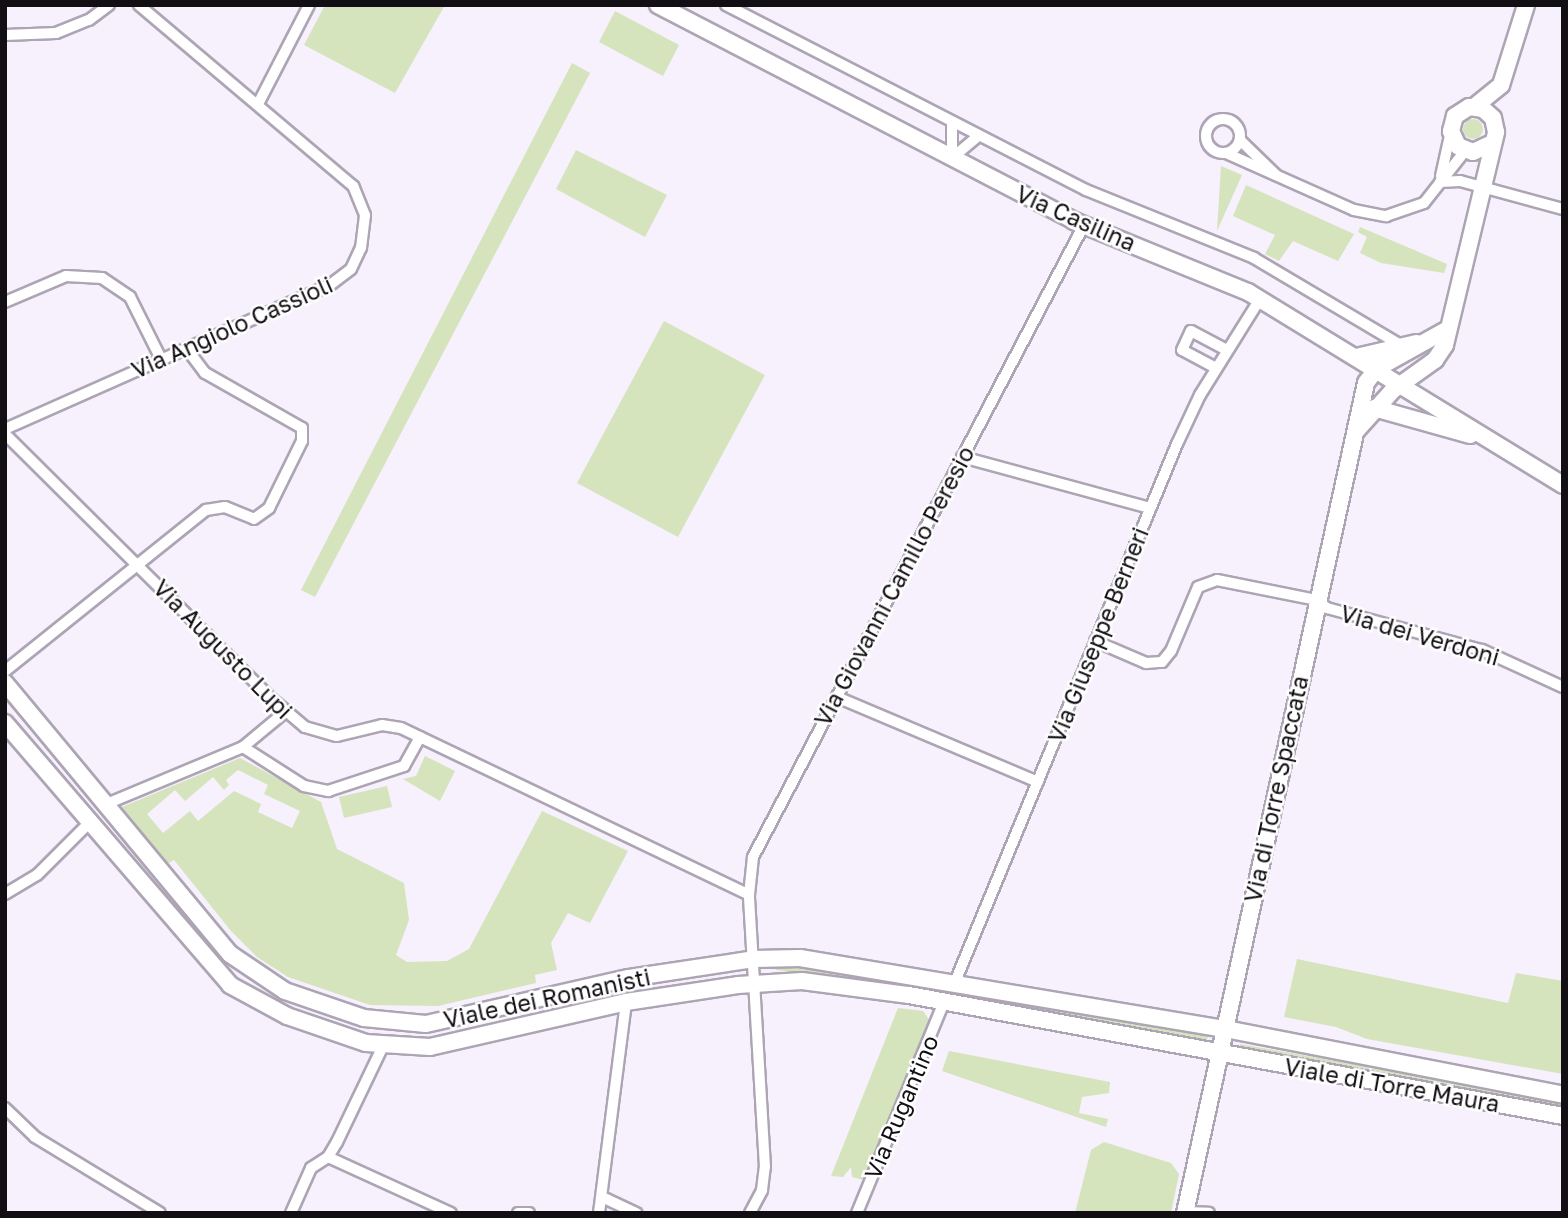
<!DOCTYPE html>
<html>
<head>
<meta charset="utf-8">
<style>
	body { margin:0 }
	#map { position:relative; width:1568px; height:1218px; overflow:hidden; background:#f7f0fd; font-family:"Golos Text",sans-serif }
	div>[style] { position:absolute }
	.green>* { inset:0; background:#d5e4bc }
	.round { border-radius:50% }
	.roads { filter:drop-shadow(2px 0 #ada4b4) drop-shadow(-2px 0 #ada4b4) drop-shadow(0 2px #ada4b4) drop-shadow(0 -2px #ada4b4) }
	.street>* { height:10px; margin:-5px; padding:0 5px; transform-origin:5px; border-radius:5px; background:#fff }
	.street>.ring { margin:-5px; padding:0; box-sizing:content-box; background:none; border:10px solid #fff; border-radius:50% }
	.secondary>* { height:16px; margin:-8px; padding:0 8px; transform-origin:8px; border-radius:8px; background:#fff }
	span { translate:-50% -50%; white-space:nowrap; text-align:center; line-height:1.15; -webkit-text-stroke:5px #fff; paint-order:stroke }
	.street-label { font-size:23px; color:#120f14 }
	.frame { position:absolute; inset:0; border:7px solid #120f14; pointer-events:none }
</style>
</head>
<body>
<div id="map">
	<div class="green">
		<div style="clip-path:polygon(325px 5px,445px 5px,395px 93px,304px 45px)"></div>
		<div style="clip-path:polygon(615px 11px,679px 45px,663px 76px,599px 42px)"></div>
		<div style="clip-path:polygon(572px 63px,590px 73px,315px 597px,301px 590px)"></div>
		<div class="round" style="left:1463px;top:119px;width:20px;height:20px"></div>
		<div style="clip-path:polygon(576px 150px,667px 195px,645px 237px,556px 189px)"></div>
		<div style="clip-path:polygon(1221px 166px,1242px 175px,1217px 231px)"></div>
		<div style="clip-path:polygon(1246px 185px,1354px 234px,1338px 261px,1293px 241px,1279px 261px,1265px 254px,1275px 235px,1233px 216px)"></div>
		<div style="clip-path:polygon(1360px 227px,1447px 264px,1444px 273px,1381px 263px,1360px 253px,1367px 237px,1358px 232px)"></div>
		<div style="clip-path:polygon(664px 321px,765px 375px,678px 537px,577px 483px)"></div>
		<div style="clip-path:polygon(425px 756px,455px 771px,440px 801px,403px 779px,416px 776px)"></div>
		<div style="clip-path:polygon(evenodd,240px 758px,321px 802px,337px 849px,404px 883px,409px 920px,396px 955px,407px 962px,447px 961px,469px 949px,542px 811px,628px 851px,590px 923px,568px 913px,551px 943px,557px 970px,535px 975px,536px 983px,438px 1006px,370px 1005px,288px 977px,257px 957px,231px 931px,174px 860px,167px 864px,117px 809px,240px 758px,238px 770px,268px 785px,264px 794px,300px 811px,292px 828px,258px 812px,261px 804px,234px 791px,198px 821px,190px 811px,163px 833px,147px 814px,175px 790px,185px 801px,213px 777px,224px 790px,229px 785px,226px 780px,238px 770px)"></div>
		<div style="clip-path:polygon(387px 786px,392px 807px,344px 818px,339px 797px)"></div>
		<div style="clip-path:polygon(1297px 959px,1508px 1003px,1516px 973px,1563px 981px,1563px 1074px,1367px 1039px,1336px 1027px,1284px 1017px)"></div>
		<div style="clip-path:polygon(776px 965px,795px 965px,967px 992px,966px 996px,776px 970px)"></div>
		<div style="clip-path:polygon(974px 993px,1086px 1013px,1208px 1036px,1207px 1040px,972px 998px)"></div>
		<div style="clip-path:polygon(898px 1008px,923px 1011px,930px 1021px,864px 1180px,852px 1177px,851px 1167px,843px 1177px,831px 1176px)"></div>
		<div style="clip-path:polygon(1240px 1044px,1369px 1067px,1368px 1073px,1239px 1049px)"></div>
		<div style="clip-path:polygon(949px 1051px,1110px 1082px,1109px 1093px,1082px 1097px,1079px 1113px,1108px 1119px,1106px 1127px,942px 1071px)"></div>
		<div style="clip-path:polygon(1372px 1068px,1563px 1102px,1563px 1108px,1371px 1073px)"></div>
		<div style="clip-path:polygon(1104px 1142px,1171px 1163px,1179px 1174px,1171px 1213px,1075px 1213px,1091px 1150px)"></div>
	</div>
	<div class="roads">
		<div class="street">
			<div style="left:726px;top:5px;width:405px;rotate:27.2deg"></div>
			<div style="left:1086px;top:190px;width:181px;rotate:22deg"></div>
			<div style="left:1254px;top:258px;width:172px;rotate:30.7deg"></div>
			<div style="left:5px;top:35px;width:51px;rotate:-2.2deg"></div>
			<div style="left:56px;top:33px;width:35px;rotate:-22deg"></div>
			<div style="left:89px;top:20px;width:25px;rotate:-37deg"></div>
			<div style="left:258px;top:104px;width:111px;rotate:-62.7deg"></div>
			<div class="ring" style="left:1206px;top:119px;width:24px;height:24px"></div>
			<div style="left:1240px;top:140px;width:50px;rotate:44.2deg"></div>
			<div style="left:1226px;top:153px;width:140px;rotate:24deg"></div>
			<div style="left:1354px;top:210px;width:33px;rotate:11deg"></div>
			<div style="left:1386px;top:216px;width:40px;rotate:-18.9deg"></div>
			<div style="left:1424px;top:203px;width:66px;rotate:-51.7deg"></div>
			<div style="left:952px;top:158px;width:35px;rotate:-90deg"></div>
			<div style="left:952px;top:158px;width:34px;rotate:-40deg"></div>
			<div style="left:1441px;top:176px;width:46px;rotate:-77.5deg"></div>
			<div style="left:1440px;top:182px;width:20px;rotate:-3deg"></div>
			<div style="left:1460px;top:181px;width:107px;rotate:15.2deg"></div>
			<div style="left:5px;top:302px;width:66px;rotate:-23.1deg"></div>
			<div style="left:66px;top:276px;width:36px;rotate:3deg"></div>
			<div style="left:102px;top:278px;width:34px;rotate:34deg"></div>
			<div style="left:130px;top:297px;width:69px;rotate:63.4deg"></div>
			<div style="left:1216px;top:368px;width:38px;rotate:-152deg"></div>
			<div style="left:1182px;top:350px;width:21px;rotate:-65deg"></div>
			<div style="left:1191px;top:331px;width:40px;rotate:28deg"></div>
			<div style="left:5px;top:429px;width:355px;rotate:-23.9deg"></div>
			<div style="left:330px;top:285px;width:26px;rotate:-37deg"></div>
			<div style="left:351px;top:269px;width:23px;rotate:-65deg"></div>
			<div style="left:361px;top:248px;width:33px;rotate:-83deg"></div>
			<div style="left:365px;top:215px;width:31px;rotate:-112deg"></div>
			<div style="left:353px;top:186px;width:280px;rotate:-139.8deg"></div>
			<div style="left:5px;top:434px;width:376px;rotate:44.8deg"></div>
			<div style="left:272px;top:699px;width:43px;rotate:40.3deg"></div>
			<div style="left:305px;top:727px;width:33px;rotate:16deg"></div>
			<div style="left:337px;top:736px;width:46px;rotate:-13.7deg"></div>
			<div style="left:382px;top:725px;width:19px;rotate:9deg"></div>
			<div style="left:401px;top:728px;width:386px;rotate:25.6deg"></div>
			<div style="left:962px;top:457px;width:195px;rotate:15.2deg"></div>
			<div style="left:1095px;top:641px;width:56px;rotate:23.3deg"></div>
			<div style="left:1146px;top:663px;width:16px;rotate:-4deg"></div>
			<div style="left:1162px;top:662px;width:14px;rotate:-51deg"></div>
			<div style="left:1171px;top:651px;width:69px;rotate:-67.1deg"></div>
			<div style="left:1198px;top:587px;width:20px;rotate:-20deg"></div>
			<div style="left:1217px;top:580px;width:101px;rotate:11.4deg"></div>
			<div style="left:1316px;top:600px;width:14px;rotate:36deg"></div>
			<div style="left:1327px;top:608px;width:161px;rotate:15.2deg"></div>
			<div style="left:1482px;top:650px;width:89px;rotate:24.6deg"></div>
			<div style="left:5px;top:671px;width:258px;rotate:-38.7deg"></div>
			<div style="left:206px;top:510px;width:19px;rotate:-9deg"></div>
			<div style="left:225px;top:507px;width:31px;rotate:22deg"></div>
			<div style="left:254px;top:519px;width:19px;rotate:-36deg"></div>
			<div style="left:269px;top:508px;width:75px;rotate:-63.8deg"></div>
			<div style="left:302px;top:441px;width:13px;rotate:-90deg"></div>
			<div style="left:302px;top:428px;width:112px;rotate:-150.4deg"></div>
			<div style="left:205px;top:373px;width:31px;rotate:-127deg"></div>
			<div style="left:837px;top:697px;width:218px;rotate:22.9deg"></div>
			<div style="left:243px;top:747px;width:72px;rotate:32.6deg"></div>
			<div style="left:304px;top:786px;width:25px;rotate:12deg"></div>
			<div style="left:328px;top:791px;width:80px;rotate:-18.2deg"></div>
			<div style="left:404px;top:766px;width:33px;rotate:-61deg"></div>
			<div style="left:104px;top:805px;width:151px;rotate:-22.6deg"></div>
			<div style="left:243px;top:747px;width:55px;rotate:-39.8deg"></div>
			<div style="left:5px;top:894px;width:37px;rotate:-31deg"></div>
			<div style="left:37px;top:875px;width:75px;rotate:-45deg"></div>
			<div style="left:955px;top:982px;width:582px;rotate:-67.58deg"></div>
			<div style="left:1177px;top:444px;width:54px;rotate:-64.9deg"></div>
			<div style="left:1200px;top:395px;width:113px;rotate:-58deg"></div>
			<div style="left:5px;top:1108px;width:42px;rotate:44deg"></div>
			<div style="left:35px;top:1137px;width:146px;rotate:31.3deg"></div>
			<div style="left:328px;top:1157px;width:135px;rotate:24.5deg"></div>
			<div style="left:602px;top:1197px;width:38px;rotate:25deg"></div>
			<div style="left:1185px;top:1212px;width:24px;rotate:2deg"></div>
			<div style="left:291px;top:1213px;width:49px;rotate:-66deg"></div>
			<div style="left:311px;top:1168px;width:20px;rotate:-33deg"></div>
			<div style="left:328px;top:1157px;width:17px;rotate:-59deg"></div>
			<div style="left:337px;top:1142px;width:106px;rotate:-64.4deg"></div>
			<div style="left:518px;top:1213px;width:11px"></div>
			<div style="left:599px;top:1213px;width:213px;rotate:-82.7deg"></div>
			<div style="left:750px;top:1213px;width:26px;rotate:-62deg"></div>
			<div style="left:762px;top:1190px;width:23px;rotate:-83deg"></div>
			<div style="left:765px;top:1167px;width:272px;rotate:-93.4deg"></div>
			<div style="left:749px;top:895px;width:38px;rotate:-84deg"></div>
			<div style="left:753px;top:857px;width:713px;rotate:-62.36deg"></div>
			<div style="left:857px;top:1213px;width:228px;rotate:-67.6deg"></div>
		</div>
		<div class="secondary">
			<div style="left:658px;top:5px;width:469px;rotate:27.4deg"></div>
			<div style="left:1074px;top:221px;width:188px;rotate:22.2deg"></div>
			<div style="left:1248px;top:292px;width:369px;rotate:31.5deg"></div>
			<div style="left:1474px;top:107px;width:35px;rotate:-39deg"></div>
			<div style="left:1501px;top:85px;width:84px;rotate:-72.6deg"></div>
			<div style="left:1356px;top:357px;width:62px;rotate:-13.1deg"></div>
			<div style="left:1374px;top:408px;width:100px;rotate:15.7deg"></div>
			<div style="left:1357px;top:430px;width:54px;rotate:-48deg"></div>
			<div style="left:1393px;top:390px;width:52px;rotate:-35.5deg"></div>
			<div style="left:1435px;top:360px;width:18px;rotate:-56deg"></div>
			<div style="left:1445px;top:345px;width:219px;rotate:-76.5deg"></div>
			<div style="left:1496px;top:132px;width:14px;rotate:-102deg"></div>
			<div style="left:1493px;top:118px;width:13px;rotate:-138deg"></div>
			<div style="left:1483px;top:109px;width:14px;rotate:-172deg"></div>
			<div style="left:1469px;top:107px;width:17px;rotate:147deg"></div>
			<div style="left:1455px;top:116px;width:16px;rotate:105deg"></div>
			<div style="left:1451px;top:131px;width:17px;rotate:65deg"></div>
			<div style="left:1458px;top:146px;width:16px;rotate:22deg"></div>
			<div style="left:1473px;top:152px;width:19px;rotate:-25deg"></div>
			<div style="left:5px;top:683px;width:352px;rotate:50.3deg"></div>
			<div style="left:230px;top:954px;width:66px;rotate:33.9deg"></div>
			<div style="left:285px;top:991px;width:83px;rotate:18.9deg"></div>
			<div style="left:364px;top:1018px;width:62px;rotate:5.5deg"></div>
			<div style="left:426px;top:1024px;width:208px;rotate:-12.8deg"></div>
			<div style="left:629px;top:978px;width:126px;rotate:-8.6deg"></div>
			<div style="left:754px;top:959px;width:46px;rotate:-1.2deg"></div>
			<div style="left:800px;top:958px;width:431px;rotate:9.5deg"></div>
			<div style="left:1225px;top:1029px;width:344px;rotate:11deg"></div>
			<div style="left:5px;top:723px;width:345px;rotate:49.3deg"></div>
			<div style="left:230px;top:985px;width:65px;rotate:28.5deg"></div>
			<div style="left:287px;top:1016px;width:83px;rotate:18.9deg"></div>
			<div style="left:366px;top:1043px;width:64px;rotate:3.6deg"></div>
			<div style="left:430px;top:1047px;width:201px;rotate:-12.9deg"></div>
			<div style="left:626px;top:1002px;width:113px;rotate:-8.6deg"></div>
			<div style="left:738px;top:985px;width:64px;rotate:-3.6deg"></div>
			<div style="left:802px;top:981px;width:108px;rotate:7.5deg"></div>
			<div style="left:909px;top:995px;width:665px;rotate:10.48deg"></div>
			<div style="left:1185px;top:1213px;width:850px;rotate:-77.7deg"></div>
			<div style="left:1366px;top:383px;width:17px;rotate:-54deg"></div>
			<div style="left:1376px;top:369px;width:82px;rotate:-29.1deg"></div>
		</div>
	</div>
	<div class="street-label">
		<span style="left:1076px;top:218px;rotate:24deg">Via Casilina</span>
		<span style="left:232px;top:327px;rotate:-24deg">Via Angiolo Cassioli</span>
		<span style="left:894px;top:586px;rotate:-62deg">Via Giovanni Camillo Peresio</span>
		<span style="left:1098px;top:635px;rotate:-68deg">Via Giuseppe Berneri</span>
		<span style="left:1420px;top:635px;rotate:16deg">Via dei Verdoni</span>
		<span style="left:223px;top:649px;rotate:45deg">Via Augusto Lupi</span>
		<span style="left:1276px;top:789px;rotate:-78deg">Via di Torre Spaccata</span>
		<span style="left:547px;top:998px;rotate:-12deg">Viale dei Romanisti</span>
		<span style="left:1392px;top:1085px;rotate:10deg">Viale di Torre Maura</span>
		<span style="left:901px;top:1107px;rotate:-67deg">Via Rugantino</span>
	</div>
	<div class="frame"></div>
</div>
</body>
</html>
